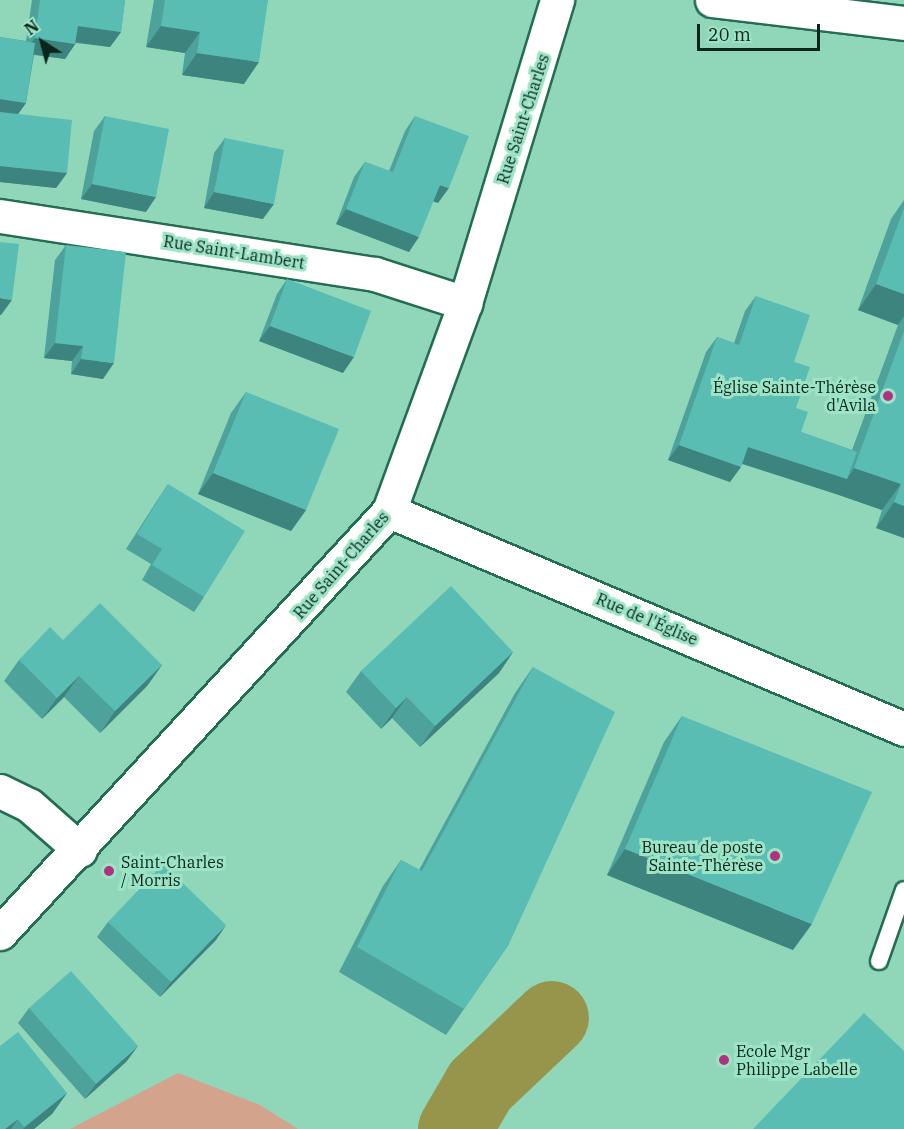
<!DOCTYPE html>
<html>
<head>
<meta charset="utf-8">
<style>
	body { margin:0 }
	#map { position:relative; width:904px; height:1129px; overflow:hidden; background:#90d7ba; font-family:"IBM Plex Serif",serif }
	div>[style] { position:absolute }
	.green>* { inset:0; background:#d4a38b }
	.river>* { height:74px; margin:-37px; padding:0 37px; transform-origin:37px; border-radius:37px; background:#97954c }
	.roads { filter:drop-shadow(2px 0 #246c54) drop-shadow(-2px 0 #246c54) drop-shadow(0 2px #246c54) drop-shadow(0 -2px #246c54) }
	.lane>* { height:16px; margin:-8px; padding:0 8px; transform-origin:8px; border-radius:8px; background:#fff }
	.street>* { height:33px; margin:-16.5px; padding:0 16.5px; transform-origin:16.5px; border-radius:16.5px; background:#fff }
	.secondary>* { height:33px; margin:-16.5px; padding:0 16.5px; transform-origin:16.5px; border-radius:16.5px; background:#fff }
	.wall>* { inset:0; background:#4da39b }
	.shaded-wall>* { inset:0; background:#3e847e }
	.building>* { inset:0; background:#59bdb4 }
	.dots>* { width:16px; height:16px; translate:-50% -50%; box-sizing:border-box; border:3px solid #9de4c7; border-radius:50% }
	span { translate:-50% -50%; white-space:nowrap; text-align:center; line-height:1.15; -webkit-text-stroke:6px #9de4c7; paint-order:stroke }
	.street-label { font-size:16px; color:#08261c }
	.poi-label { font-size:16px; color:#08261c }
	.right { translate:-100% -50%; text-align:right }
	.left { translate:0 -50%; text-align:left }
	.north { position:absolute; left:12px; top:12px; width:60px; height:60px; -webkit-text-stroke:4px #9de4c7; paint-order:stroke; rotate:324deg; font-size:16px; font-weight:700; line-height:24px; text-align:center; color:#08261c }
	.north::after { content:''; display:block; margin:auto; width:21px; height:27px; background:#08261c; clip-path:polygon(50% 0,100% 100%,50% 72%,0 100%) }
	.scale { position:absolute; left:697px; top:24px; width:123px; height:27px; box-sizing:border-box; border:3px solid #08261c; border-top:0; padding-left:8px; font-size:18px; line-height:21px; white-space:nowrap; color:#08261c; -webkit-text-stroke:4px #9de4c7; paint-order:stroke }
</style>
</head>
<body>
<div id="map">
	<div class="green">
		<div style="clip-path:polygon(178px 1073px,260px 1105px,298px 1129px,70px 1129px)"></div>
	</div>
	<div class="river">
		<div style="left:455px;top:1129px;width:50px;rotate:-59.8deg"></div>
		<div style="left:480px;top:1086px;width:99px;rotate:-43.4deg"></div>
	</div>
	<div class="roads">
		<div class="lane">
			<div style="left:879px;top:961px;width:75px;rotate:-70.6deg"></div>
		</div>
		<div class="street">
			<div style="left:0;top:216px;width:379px;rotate:8.8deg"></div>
			<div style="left:375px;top:274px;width:95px;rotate:17.9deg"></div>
			<div style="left:0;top:791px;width:32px;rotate:26deg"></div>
			<div style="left:29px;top:805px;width:68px;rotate:41.4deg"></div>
		</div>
		<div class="secondary">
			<div style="left:712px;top:0;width:193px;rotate:6.8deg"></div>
			<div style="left:389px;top:511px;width:559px;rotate:22.94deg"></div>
			<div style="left:0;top:933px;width:574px;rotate:-47.33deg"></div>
			<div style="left:389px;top:511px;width:221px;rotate:-69.9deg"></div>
			<div style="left:465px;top:303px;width:317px;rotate:-73.1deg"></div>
		</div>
	</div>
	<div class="wall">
		<div style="clip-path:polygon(32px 0,125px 0,121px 32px,110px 47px,76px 43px,65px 59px,34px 55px,26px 103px,18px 114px,67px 173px,56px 188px,0 182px,0 37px,26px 41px)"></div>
		<div style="clip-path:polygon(154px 0,268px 0,244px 84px,182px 75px,185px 53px,146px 47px)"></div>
		<div style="clip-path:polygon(105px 116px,146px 212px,81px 199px,94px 131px)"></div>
		<div style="clip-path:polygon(415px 116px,438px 203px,433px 201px,409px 252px,336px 224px,354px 177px,365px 162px,389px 171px,405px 131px)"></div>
		<div style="clip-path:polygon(225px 138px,263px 219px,204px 208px,214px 153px)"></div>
		<div style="clip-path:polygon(904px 200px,904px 538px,876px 528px,882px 510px,836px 494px,742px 464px,730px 482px,668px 460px,706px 352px,717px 337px,734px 343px,745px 311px,756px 296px,794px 362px,796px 408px,801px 432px,852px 450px,898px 325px,858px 310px,891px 219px)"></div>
		<div style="clip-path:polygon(66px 245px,103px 379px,71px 374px,72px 361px,44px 358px,55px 260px)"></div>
		<div style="clip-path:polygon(287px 279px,343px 373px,259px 341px,277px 294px)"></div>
		<div style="clip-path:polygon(246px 392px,306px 510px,291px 531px,198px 494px,231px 413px)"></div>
		<div style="clip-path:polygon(168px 484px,204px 597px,194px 612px,142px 580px,151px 564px,126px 549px,158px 499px)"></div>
		<div style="clip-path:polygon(63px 640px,162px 665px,147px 686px,100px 733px,64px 697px,42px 719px,4px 681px,19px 660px)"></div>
		<div style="clip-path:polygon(513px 652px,499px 673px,420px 747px,392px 718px,381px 729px,346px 692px,361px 671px)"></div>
		<div style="clip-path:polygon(533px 667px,509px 944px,446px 1035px,339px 972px,383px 886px,401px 860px,419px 870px,515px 693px)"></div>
		<div style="clip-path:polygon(682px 716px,793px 950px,607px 875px,664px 742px)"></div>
		<div style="clip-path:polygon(108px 922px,216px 940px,160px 997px,97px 937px)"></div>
		<div style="clip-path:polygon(29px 1008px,127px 1061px,85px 1099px,18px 1023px)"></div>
		<div style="clip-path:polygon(67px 1093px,52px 1114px,34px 1129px,0 1129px)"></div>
	</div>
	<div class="shaded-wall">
		<div style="clip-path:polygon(78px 26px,121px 32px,110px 47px,67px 41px)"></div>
		<div style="clip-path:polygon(161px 26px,200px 32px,185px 53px,146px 47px)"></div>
		<div style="clip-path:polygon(35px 38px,75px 44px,65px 59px,24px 53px)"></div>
		<div style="clip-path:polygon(197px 53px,259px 62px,244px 84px,182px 75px)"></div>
		<div style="clip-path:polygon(0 99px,26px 103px,11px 124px,0 122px)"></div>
		<div style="clip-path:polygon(0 166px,67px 173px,56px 188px,0 182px)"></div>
		<div style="clip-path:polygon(92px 184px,156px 197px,146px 212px,81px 199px)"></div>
		<div style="clip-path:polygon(440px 185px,449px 188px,438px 203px,429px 200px)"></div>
		<div style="clip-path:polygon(214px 192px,274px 204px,263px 219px,204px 208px)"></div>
		<div style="clip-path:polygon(346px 209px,419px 237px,409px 252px,336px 224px)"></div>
		<div style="clip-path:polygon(876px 284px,904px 294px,904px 316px,898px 325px,858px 310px)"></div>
		<div style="clip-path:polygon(0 298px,12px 300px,1px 315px,0 315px)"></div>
		<div style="clip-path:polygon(270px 326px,354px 357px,343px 373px,259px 341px)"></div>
		<div style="clip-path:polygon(55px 343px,83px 346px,72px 361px,44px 358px)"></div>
		<div style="clip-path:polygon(81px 359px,114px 363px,103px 379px,71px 374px)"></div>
		<div style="clip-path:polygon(679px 445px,741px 467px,730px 482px,668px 460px)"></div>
		<div style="clip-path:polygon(748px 447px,847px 479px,854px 468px,901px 484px,882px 510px,836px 494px,737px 462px)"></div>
		<div style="clip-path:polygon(213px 473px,306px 510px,291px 531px,198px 494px)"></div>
		<div style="clip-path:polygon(894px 502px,904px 506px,904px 538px,876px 528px)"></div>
		<div style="clip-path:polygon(513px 652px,499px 673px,420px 747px,435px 726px)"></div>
		<div style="clip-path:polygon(162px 665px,147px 686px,100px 733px,115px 711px)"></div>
		<div style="clip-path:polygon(79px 676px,64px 697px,42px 719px,57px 698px)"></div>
		<div style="clip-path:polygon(407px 697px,392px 718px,381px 729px,396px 708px)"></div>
		<div style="clip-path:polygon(625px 849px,812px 924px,793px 950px,607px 875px)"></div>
		<div style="clip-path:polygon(226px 925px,216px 940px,160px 997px,171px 982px)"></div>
		<div style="clip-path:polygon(138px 1046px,127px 1061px,85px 1099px,96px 1084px)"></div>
		<div style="clip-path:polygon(67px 1093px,52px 1114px,34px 1129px,23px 1129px)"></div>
		<div style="clip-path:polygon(18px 1119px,11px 1129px,5px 1129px)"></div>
	</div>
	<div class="building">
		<div style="clip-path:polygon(40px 0,125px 0,121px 32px,78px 26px,75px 44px,35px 38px)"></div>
		<div style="clip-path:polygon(165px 0,268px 0,259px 62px,197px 53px,200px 32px,161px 26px)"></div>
		<div style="clip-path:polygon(0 37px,35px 43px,26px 103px,0 99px)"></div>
		<div style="clip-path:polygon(0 112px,72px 120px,67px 173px,0 166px)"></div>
		<div style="clip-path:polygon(105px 116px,169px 129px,156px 197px,92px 184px)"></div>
		<div style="clip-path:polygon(415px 116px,469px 136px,449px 188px,440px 185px,419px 237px,346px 209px,365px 162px,393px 172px)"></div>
		<div style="clip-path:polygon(225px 138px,284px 150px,274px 204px,214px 192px)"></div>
		<div style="clip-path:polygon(904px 208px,904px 294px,876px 284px)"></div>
		<div style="clip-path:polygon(0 242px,19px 244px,12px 300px,0 298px)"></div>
		<div style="clip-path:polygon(66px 245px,126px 252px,114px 363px,81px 359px,83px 346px,55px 343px)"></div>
		<div style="clip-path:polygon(287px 279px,371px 311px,354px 357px,270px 326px)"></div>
		<div style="clip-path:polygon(756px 296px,810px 315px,794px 362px,810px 367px,796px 408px,808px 412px,801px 432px,857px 452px,847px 479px,748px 447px,741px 467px,679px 445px,717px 337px,739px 345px)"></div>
		<div style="clip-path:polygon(904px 331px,904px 506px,894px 502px,901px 484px,854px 468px)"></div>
		<div style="clip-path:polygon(246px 392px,339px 429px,306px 510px,213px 473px)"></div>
		<div style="clip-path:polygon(168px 484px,245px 531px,204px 597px,152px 565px,162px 549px,137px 534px)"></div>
		<div style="clip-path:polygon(451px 586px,513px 652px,435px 726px,407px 697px,396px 708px,361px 671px)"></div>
		<div style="clip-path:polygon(100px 603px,162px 665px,115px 711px,79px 676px,57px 698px,19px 660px,50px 627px,63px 640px)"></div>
		<div style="clip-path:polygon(533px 667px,615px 712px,509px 944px,464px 1009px,357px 947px,401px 860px,422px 871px)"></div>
		<div style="clip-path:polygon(682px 716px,872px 792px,812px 924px,625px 849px)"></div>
		<div style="clip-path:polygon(163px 864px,226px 925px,171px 982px,108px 922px)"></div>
		<div style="clip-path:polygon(71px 971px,138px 1046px,96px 1084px,29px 1008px)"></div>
		<div style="clip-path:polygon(864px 1013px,904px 1051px,904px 1129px,753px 1129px)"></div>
		<div style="clip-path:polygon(18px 1032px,67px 1093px,24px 1127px,18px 1119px,5px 1129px,0 1129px,0 1046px)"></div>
	</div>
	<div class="dots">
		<div style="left:888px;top:396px;background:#b0317f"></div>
		<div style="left:775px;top:856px;background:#b0317f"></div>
		<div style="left:109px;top:871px;background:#b0317f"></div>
		<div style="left:724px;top:1060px;background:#b0317f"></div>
	</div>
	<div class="street-label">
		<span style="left:523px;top:119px;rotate:-72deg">Rue Saint-Charles</span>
		<span style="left:234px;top:252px;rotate:9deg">Rue Saint-Lambert</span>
		<span style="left:341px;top:565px;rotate:-49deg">Rue Saint-Charles</span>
		<span style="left:647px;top:619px;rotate:23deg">Rue de l'Église</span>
	</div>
	<div class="poi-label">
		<span class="right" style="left:876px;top:396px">Église Sainte-Thérèse<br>d'Avila</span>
		<span class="right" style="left:763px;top:856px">Bureau de poste<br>Sainte-Thérèse</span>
		<span class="left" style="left:121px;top:871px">Saint-Charles<br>/ Morris</span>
		<span class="left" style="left:736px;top:1060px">Ecole Mgr<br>Philippe Labelle</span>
	</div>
	<div class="north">N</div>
	<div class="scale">20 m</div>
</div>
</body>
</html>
